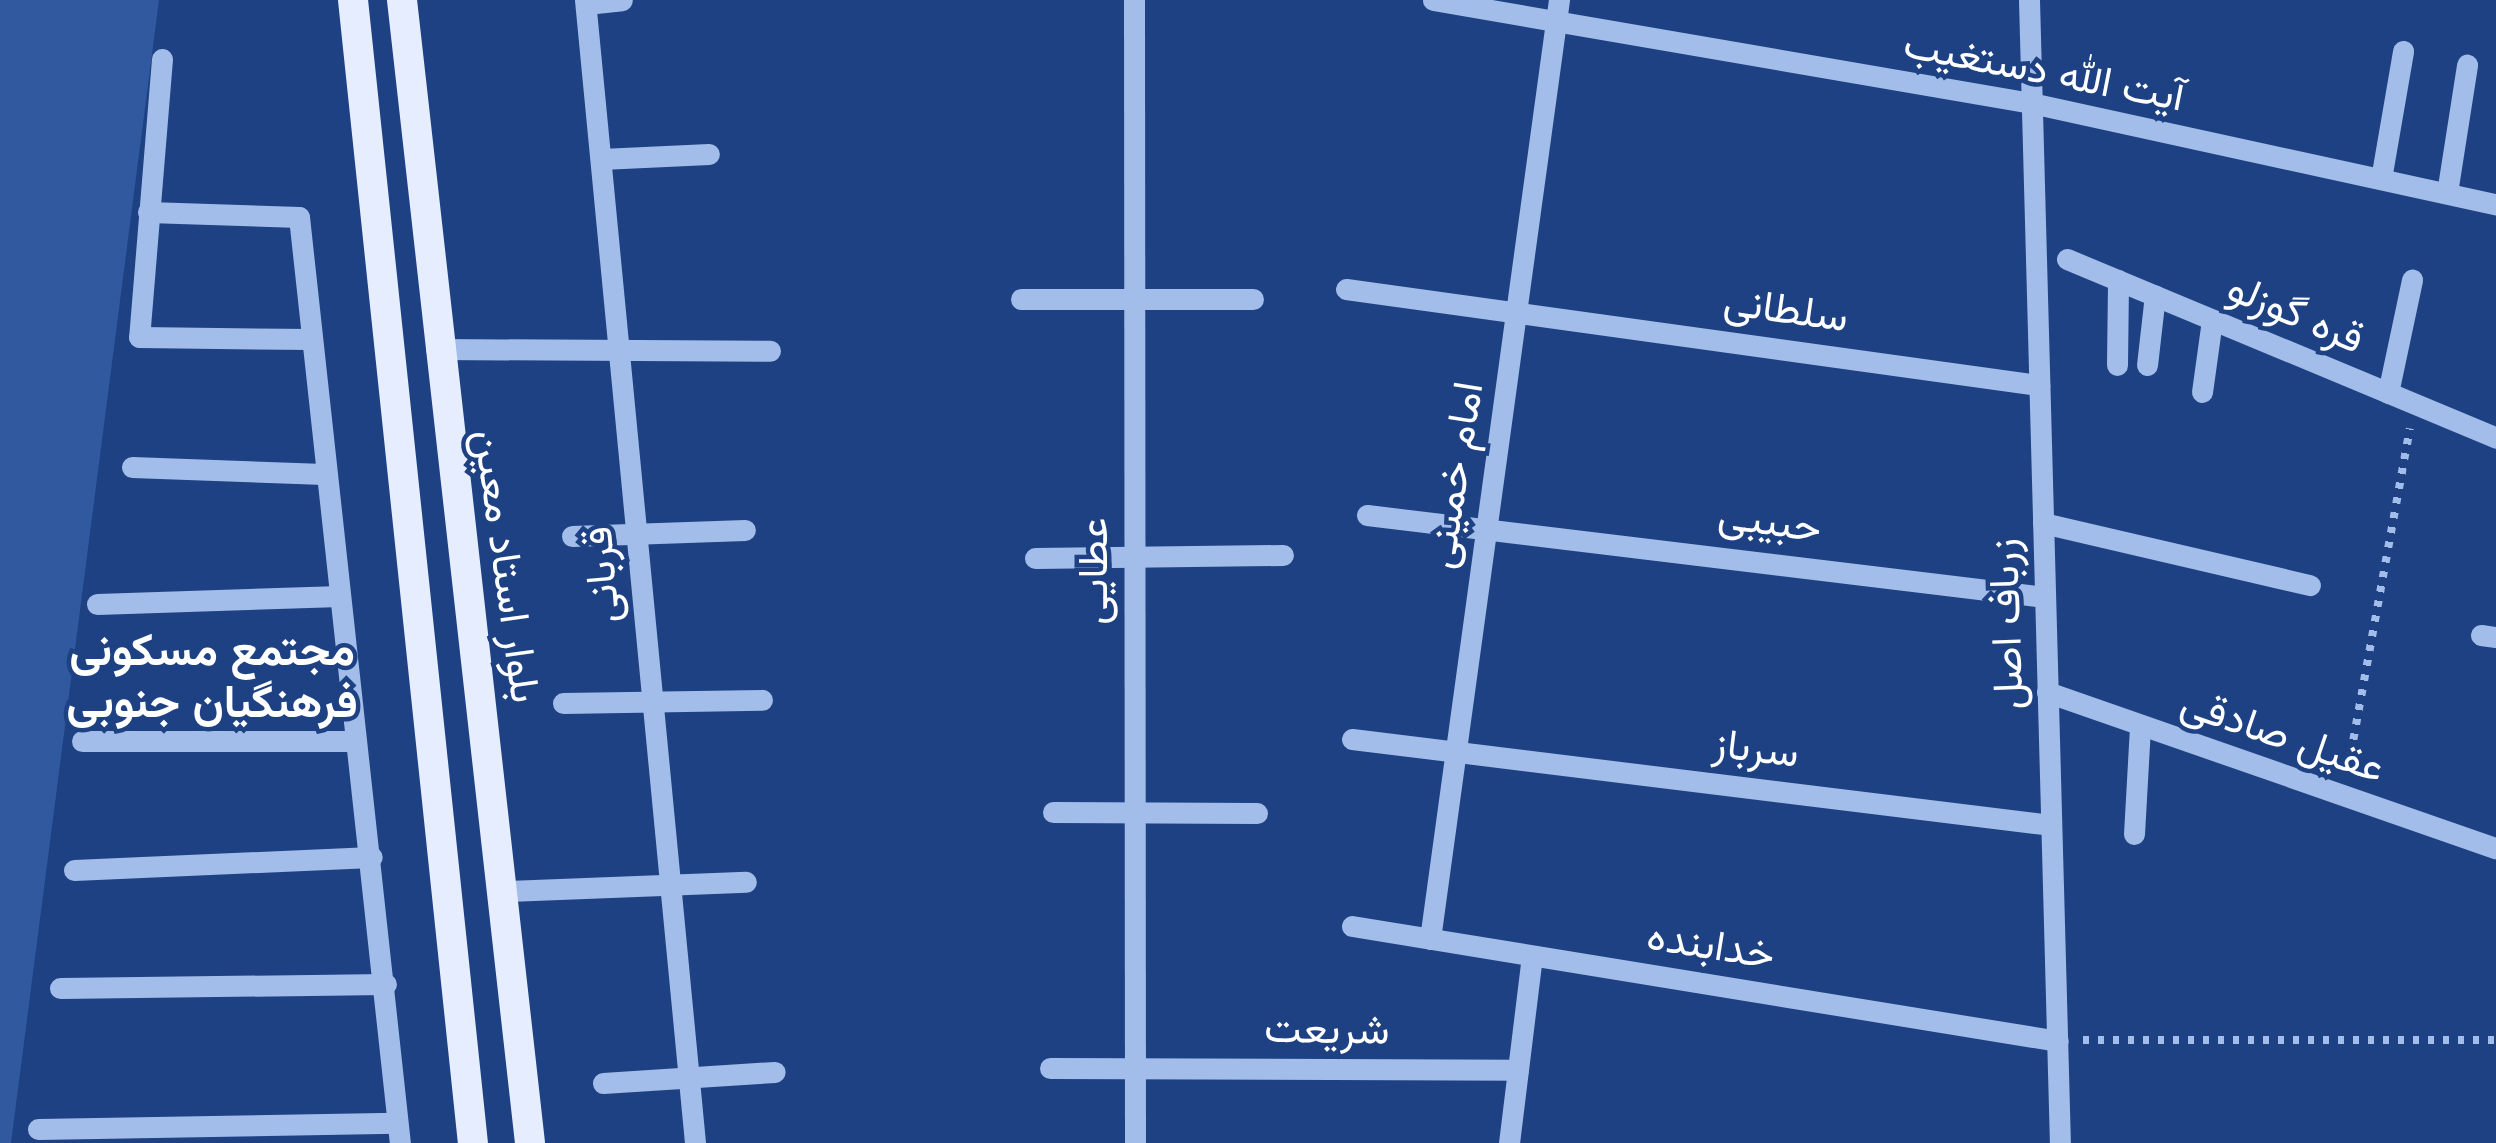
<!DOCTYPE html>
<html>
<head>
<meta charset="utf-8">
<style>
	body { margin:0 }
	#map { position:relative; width:2496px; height:1143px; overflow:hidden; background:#1d4182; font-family:Helvetica,Vazirmatn,sans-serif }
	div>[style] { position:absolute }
	.green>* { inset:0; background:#3159a0 }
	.path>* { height:8px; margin-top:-4px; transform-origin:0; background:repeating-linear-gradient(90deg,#a2bde9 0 6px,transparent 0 15px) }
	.minor>* { height:21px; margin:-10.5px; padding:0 10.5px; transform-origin:10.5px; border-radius:10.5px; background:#a2bde9 }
	.major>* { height:30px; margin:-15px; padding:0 15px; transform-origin:15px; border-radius:15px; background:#e6edfe }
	span { translate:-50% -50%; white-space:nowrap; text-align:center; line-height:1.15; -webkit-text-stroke:9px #1d4182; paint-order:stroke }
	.street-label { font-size:42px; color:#fff }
	.neighbourhood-label { font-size:45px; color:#fff; font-weight:700 }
</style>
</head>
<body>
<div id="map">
	<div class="green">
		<div style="clip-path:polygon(0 0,159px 0,11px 1143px,0 1143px)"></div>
	</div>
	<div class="path">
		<div style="left:2348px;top:769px;width:346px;rotate:-79.7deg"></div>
		<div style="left:2083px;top:1040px;width:413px"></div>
	</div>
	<div class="minor">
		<div style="left:585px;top:0;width:1148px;rotate:84.5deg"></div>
		<div style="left:1134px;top:0;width:1143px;rotate:89.95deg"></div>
		<div style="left:1433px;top:0;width:607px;rotate:9.77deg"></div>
		<div style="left:2031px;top:103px;width:476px;rotate:12.3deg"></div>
		<div style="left:2029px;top:0;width:1143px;rotate:88.45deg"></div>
		<div style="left:586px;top:4px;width:36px;rotate:-6deg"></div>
		<div style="left:162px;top:59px;width:279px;rotate:94.7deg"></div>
		<div style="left:139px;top:337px;width:173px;rotate:0.7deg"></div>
		<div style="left:601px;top:159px;width:108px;rotate:-2.7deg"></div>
		<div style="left:2381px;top:179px;width:130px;rotate:-80.2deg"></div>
		<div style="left:2447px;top:193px;width:130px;rotate:-81.1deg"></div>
		<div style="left:148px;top:212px;width:151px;rotate:1.9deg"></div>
		<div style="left:299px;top:217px;width:931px;rotate:83.78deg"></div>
		<div style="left:2067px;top:259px;width:465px;rotate:22.6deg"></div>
		<div style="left:1346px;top:289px;width:700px;rotate:7.89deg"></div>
		<div style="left:1021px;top:299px;width:232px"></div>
		<div style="left:436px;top:349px;width:334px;rotate:0.3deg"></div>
		<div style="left:2117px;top:365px;width:85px;rotate:-89.3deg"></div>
		<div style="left:2147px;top:365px;width:70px;rotate:-83.5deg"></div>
		<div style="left:2202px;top:392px;width:73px;rotate:-82.1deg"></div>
		<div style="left:2388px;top:393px;width:116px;rotate:-78deg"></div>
		<div style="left:132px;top:467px;width:192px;rotate:2.1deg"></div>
		<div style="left:1367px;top:515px;width:683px;rotate:6.9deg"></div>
		<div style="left:2043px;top:523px;width:274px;rotate:13.1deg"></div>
		<div style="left:572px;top:536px;width:173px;rotate:-2deg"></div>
		<div style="left:1035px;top:558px;width:248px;rotate:-0.7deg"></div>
		<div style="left:97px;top:604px;width:243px;rotate:-1.9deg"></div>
		<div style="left:2481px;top:635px;width:15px;rotate:8deg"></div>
		<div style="left:2047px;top:692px;width:475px;rotate:19.2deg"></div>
		<div style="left:563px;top:703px;width:199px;rotate:-0.9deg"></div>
		<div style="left:1352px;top:739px;width:704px;rotate:7.01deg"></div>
		<div style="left:82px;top:741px;width:274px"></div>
		<div style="left:1053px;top:812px;width:204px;rotate:0.3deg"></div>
		<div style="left:2134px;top:834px;width:106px;rotate:-86.8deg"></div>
		<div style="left:74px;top:870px;width:298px;rotate:-2.5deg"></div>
		<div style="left:508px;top:891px;width:238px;rotate:-2.2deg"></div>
		<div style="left:1352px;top:926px;width:715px;rotate:9.25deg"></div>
		<div style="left:1430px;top:939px;width:948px;rotate:-82.18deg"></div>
		<div style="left:60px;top:988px;width:326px;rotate:-0.7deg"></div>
		<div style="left:1050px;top:1068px;width:468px;rotate:0.2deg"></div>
		<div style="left:603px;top:1083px;width:172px;rotate:-3.7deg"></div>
		<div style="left:38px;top:1129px;width:358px;rotate:-1deg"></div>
		<div style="left:1509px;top:1143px;width:188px;rotate:-83deg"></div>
	</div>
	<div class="major">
		<div style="left:353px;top:0;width:1149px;rotate:84.01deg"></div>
		<div style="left:402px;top:0;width:1150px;rotate:83.61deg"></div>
	</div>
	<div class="street-label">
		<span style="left:2044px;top:70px;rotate:11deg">آیت الله دستغیب</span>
		<span style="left:1786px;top:309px;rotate:8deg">سلطانی</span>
		<span style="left:2296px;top:313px;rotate:23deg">قره گوزلو</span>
		<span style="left:1454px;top:475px;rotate:-81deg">امام خمینی</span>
		<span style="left:1770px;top:521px;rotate:8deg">حبیبی</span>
		<span style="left:507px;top:566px;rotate:82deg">بلوار استاد معین</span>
		<span style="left:1093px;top:571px;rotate:-90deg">عطایی</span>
		<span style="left:601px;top:575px;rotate:-95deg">قربانی</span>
		<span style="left:2006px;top:624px;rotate:-92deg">زرباف اصل</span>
		<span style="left:2283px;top:735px;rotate:19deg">عقیل صادقی</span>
		<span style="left:1756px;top:748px;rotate:7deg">سرباز</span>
		<span style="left:1711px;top:945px;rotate:9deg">خدابنده</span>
		<span style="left:1327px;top:1029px;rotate:1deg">شریعت</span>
	</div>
	<div class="neighbourhood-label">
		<span style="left:212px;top:676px">مجتمع مسکونی<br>فرهنگیان جنوبی</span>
	</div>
</div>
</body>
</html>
